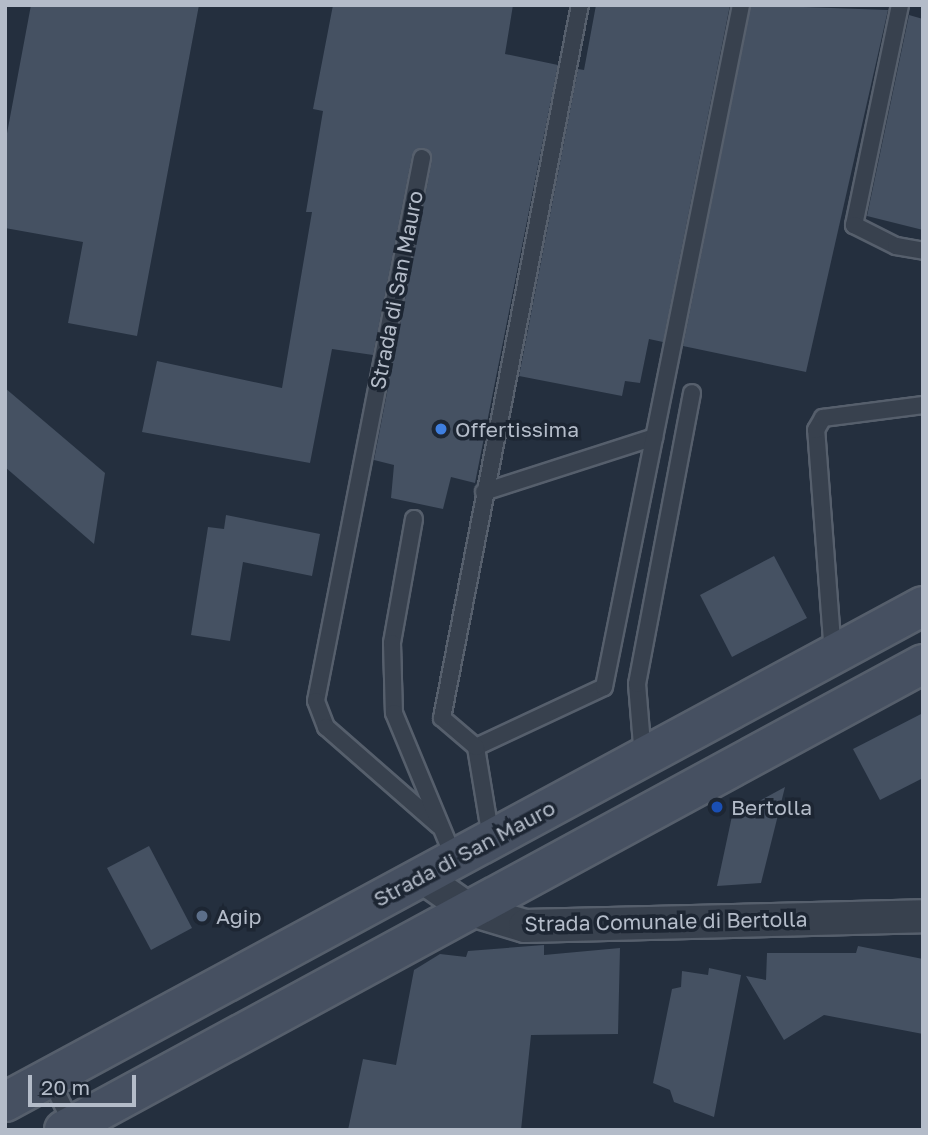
<!DOCTYPE html>
<html>
<head>
<meta charset="utf-8">
<style>
	body { margin:0 }
	#map { position:relative; width:928px; height:1135px; overflow:hidden; background:#242f3e; font-family:"Golos Text",sans-serif }
	div>[style] { position:absolute }
	.building>* { inset:0; background:#455162 }
	.roads { filter:drop-shadow(2px 0 #565f6c) drop-shadow(-2px 0 #565f6c) drop-shadow(0 2px #565f6c) drop-shadow(0 -2px #565f6c) }
	.lane>* { height:16px; margin:-8px; padding:0 8px; transform-origin:8px; border-radius:8px; background:#38414e }
	.street>* { height:32px; margin:-16px; padding:0 16px; transform-origin:16px; border-radius:16px; background:#38414e }
	.secondary>* { height:38px; margin:-19px; padding:0 19px; transform-origin:19px; border-radius:19px; background:#465061 }
	.dots>* { width:19px; height:19px; translate:-50% -50%; box-sizing:border-box; border:4px solid #1d2633; border-radius:50% }
	span { translate:-50% -50%; white-space:nowrap; text-align:center; line-height:1.15; -webkit-text-stroke:7px #1d2633; paint-order:stroke }
	.street-label { font-size:21px; color:#b4bcc9 }
	.poi-label { font-size:21px; color:#b4bcc9 }
	.left { translate:0 -50%; text-align:left }
	.frame { position:absolute; inset:0; border:7px solid #b4bcc9; pointer-events:none }
	.scale { position:absolute; left:28px; top:1075px; width:108px; height:32px; box-sizing:border-box; border:4px solid #b4bcc9; border-top:0; padding-left:9px; font-size:21px; line-height:24px; white-space:nowrap; color:#b4bcc9; -webkit-text-stroke:5px #1d2633; paint-order:stroke }
</style>
</head>
<body>
<div id="map">
	<div class="building">
		<div style="clip-path:polygon(31px 5px,199px 5px,137px 336px,68px 323px,83px 242px,5px 228px,5px 144px)"></div>
		<div style="clip-path:polygon(333px 5px,513px 5px,505px 54px,558px 65px,475px 483px,451px 477px,443px 509px,391px 498px,394px 465px,374px 460px,432px 160px,425px 148px,412px 156px,373px 355px,332px 349px,310px 463px,142px 432px,157px 361px,282px 388px,312px 212px,306px 212px,323px 111px,313px 109px)"></div>
		<div style="clip-path:polygon(596px 5px,730px 5px,663px 342px,649px 339px,640px 383px,625px 381px,622px 396px,519px 376px,578px 69px,584px 70px)"></div>
		<div style="clip-path:polygon(751px 5px,888px 10px,806px 372px,683px 346px)"></div>
		<div style="clip-path:polygon(909px 15px,923px 19px,923px 230px,867px 216px)"></div>
		<div style="clip-path:polygon(5px 388px,105px 473px,94px 544px,5px 467px)"></div>
		<div style="clip-path:polygon(226px 515px,320px 534px,312px 576px,243px 562px,230px 641px,191px 635px,208px 527px,224px 529px)"></div>
		<div style="clip-path:polygon(774px 556px,807px 618px,732px 657px,700px 595px)"></div>
		<div style="clip-path:polygon(923px 713px,923px 778px,880px 800px,853px 749px)"></div>
		<div style="clip-path:polygon(785px 787px,761px 883px,717px 886px,732px 816px)"></div>
		<div style="clip-path:polygon(149px 846px,192px 928px,151px 950px,107px 868px)"></div>
		<div style="clip-path:polygon(544px 945px,544px 955px,620px 948px,618px 1034px,531px 1035px,521px 1130px,348px 1130px,363px 1059px,396px 1065px,414px 970px,440px 954px,466px 957px,468px 951px)"></div>
		<div style="clip-path:polygon(858px 946px,923px 959px,923px 1034px,824px 1015px,784px 1040px,746px 976px,766px 980px,767px 953px,856px 953px)"></div>
		<div style="clip-path:polygon(709px 968px,741px 975px,714px 1117px,674px 1102px,670px 1090px,653px 1083px,672px 989px,681px 987px,682px 971px,708px 975px)"></div>
	</div>
	<div class="roads">
		<div class="lane">
			<div style="left:900px;top:5px;width:225px;rotate:101.8deg"></div>
			<div style="left:854px;top:225px;width:47px;rotate:26.6deg"></div>
			<div style="left:896px;top:246px;width:27px;rotate:10deg"></div>
			<div style="left:422px;top:158px;width:553px;rotate:101.05deg"></div>
			<div style="left:316px;top:701px;width:28px;rotate:69deg"></div>
			<div style="left:326px;top:727px;width:150px;rotate:41.2deg"></div>
			<div style="left:484px;top:492px;width:179px;rotate:-17.9deg"></div>
			<div style="left:414px;top:519px;width:126px;rotate:100.1deg"></div>
			<div style="left:392px;top:643px;width:70px;rotate:88.4deg"></div>
			<div style="left:394px;top:713px;width:157px;rotate:67.5deg"></div>
			<div style="left:833px;top:654px;width:225px;rotate:-94.3deg"></div>
			<div style="left:816px;top:430px;width:14px;rotate:-60deg"></div>
			<div style="left:823px;top:418px;width:101px;rotate:-7.4deg"></div>
			<div style="left:476px;top:747px;width:141px;rotate:-25.1deg"></div>
			<div style="left:604px;top:687px;width:696px;rotate:-78.64deg"></div>
			<div style="left:643px;top:757px;width:73px;rotate:-94.7deg"></div>
			<div style="left:637px;top:684px;width:296px;rotate:-79.3deg"></div>
			<div style="left:491px;top:838px;width:92px;rotate:-99.4deg"></div>
			<div style="left:476px;top:747px;width:45px;rotate:-139.5deg"></div>
			<div style="left:442px;top:718px;width:726px;rotate:-79.05deg"></div>
			<div style="left:50px;top:1079px;width:55px;rotate:63.9deg"></div>
		</div>
		<div class="street">
			<div style="left:421px;top:876px;width:57px;rotate:35.1deg"></div>
			<div style="left:468px;top:909px;width:59px;rotate:16.6deg"></div>
			<div style="left:525px;top:926px;width:398px;rotate:-1.4deg"></div>
		</div>
		<div class="secondary">
			<div style="left:5px;top:1102px;width:1043px;rotate:-28.38deg"></div>
			<div style="left:64px;top:1130px;width:977px;rotate:-28.48deg"></div>
		</div>
	</div>
	<div class="dots">
		<div style="left:441px;top:429px;background:#3f7fe0"></div>
		<div style="left:717px;top:807px;background:#1a4fb4"></div>
		<div style="left:202px;top:916px;background:#5c6f8a"></div>
	</div>
	<div class="street-label">
		<span style="left:396px;top:290px;rotate:-79deg">Strada di San Mauro</span>
		<span style="left:464px;top:853px;rotate:-28deg">Strada di San Mauro</span>
		<span style="left:666px;top:921px;rotate:-1deg">Strada Comunale di Bertolla</span>
	</div>
	<div class="poi-label">
		<span class="left" style="left:455px;top:429px">Offertissima</span>
		<span class="left" style="left:731px;top:807px">Bertolla</span>
		<span class="left" style="left:216px;top:916px">Agip</span>
	</div>
	<div class="frame"></div>
	<div class="scale">20 m</div>
</div>
</body>
</html>
